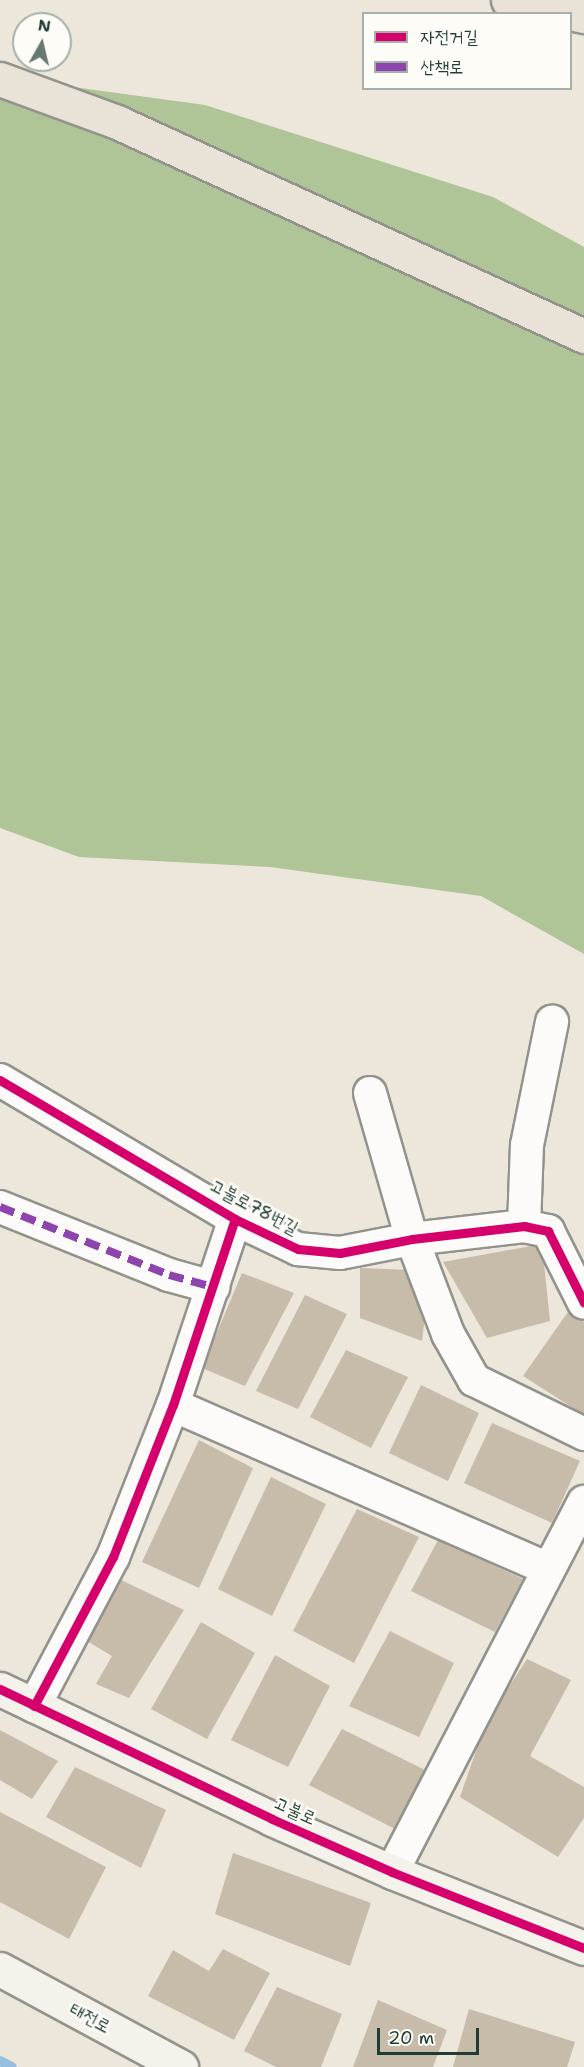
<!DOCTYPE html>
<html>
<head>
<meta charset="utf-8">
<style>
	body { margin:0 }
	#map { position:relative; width:584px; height:2067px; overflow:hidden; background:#ede7db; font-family:"Shantell Sans","Poor Story",sans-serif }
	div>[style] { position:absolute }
	.forest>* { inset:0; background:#afc497 }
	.stream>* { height:10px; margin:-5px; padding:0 5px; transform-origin:5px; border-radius:5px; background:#95bedf }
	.building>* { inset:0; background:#c7bbaa }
	.roads { filter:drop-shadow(2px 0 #92938c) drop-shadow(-2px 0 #92938c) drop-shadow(0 2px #92938c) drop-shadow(0 -2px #92938c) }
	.street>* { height:32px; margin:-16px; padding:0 16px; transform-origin:16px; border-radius:16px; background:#fcfbfa }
	.secondary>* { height:33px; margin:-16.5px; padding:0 16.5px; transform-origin:16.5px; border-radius:16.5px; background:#f5f1eb }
	.highway>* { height:33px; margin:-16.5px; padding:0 16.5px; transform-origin:16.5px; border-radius:16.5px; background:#e9e2d6 }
	.quiet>* { height:8px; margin-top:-4px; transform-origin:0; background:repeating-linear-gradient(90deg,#8e44ad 0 15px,transparent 0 23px) }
	.cycleway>* { height:9px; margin:-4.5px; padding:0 4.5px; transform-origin:4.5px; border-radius:4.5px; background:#d6006c }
	span { translate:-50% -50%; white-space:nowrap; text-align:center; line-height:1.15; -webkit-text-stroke:5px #fdfcf7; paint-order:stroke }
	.street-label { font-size:18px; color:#1f3d34 }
	.legend { position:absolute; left:362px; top:12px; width:210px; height:78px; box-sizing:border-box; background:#fdfcf7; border:2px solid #a4b0a9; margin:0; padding:8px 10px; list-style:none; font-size:18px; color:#1f3d34 }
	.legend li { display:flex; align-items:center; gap:12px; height:30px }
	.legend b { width:30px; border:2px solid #a4b0a9 }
	.north { position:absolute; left:12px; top:12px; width:60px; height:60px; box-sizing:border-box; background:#fdfcf7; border:2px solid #a4b0a9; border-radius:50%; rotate:8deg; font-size:16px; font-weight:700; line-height:24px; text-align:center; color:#1f3d34 }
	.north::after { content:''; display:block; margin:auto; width:21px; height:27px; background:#67786e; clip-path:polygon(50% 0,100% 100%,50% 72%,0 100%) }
	.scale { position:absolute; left:377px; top:2028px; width:102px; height:27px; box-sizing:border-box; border:3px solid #1f3d34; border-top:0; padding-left:8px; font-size:18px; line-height:21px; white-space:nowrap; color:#1f3d34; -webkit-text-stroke:4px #fdfcf7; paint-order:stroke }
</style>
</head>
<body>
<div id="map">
	<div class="forest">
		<div style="clip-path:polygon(0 77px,205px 105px,493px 197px,584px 247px,584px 954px,481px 896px,270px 867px,79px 857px,0 828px)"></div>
	</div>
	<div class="stream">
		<div style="left:0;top:2061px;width:13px;rotate:27deg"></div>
	</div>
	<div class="building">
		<div style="clip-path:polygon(542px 1244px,550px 1321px,487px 1338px,443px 1262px)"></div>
		<div style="clip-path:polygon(360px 1268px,411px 1270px,426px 1308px,422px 1341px,360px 1318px)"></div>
		<div style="clip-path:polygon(242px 1273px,294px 1293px,245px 1386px,202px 1368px)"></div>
		<div style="clip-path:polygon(305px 1295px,347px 1314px,298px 1409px,256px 1391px)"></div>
		<div style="clip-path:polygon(570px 1309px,584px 1322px,584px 1415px,523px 1376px)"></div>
		<div style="clip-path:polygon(346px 1350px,408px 1377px,371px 1448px,310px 1417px)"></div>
		<div style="clip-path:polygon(421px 1385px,479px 1413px,448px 1481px,389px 1453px)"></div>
		<div style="clip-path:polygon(492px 1423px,580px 1461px,552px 1523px,464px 1483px)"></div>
		<div style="clip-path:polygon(199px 1440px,253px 1468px,199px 1588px,142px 1562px)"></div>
		<div style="clip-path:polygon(271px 1477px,326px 1504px,272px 1616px,218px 1589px)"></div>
		<div style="clip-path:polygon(357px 1509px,419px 1537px,354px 1663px,293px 1631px)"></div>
		<div style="clip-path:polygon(438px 1540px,523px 1579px,495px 1632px,411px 1591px)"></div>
		<div style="clip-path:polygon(121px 1580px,184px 1610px,129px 1698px,96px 1684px,112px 1656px,87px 1641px)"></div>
		<div style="clip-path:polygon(201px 1622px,255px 1653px,207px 1739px,151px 1709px)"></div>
		<div style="clip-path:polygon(390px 1631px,454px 1663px,419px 1737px,349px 1706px)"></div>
		<div style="clip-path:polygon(275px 1655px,330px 1686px,288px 1767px,231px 1740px)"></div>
		<div style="clip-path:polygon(527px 1659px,571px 1680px,530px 1756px,584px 1787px,584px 1818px,558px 1857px,460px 1797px,486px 1722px)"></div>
		<div style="clip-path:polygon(342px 1729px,427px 1771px,397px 1830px,309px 1785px)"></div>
		<div style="clip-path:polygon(0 1730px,58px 1761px,32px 1799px,0 1780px)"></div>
		<div style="clip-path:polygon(75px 1767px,166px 1810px,141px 1868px,46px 1817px)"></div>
		<div style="clip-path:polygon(0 1812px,106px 1867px,69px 1939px,0 1902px)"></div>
		<div style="clip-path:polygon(233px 1853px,371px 1903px,350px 1966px,215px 1914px)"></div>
		<div style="clip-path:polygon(223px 1949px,270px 1973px,234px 2040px,148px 1996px,173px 1950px,209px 1971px)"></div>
		<div style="clip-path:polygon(277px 1987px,342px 2014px,321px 2067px,276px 2067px,244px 2051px)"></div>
		<div style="clip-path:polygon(378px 2000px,447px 2030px,433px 2067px,353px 2067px)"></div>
		<div style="clip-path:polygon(469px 2009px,575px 2042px,567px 2067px,453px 2067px)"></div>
	</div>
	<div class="roads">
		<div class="street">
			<div style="left:0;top:1080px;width:273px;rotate:30.6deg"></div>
			<div style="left:235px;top:1219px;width:70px;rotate:25.5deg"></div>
			<div style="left:298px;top:1249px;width:42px;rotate:5.4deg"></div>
			<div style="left:340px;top:1253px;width:73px;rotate:-11deg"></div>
			<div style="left:412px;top:1239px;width:113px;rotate:-6.6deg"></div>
			<div style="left:524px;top:1226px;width:25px;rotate:12deg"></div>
			<div style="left:548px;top:1231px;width:80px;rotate:63.4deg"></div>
			<div style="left:370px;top:1093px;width:152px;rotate:74deg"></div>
			<div style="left:412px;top:1239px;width:102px;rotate:69.2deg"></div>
			<div style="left:448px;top:1334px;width:53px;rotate:60.5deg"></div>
			<div style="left:474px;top:1380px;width:123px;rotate:26.1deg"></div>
			<div style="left:0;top:1207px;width:182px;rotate:21.9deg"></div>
			<div style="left:169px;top:1275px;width:46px;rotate:15.3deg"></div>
			<div style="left:524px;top:1226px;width:81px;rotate:-87.9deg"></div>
			<div style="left:527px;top:1145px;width:126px;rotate:-78.5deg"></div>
			<div style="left:173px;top:1405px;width:410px;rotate:23.6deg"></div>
			<div style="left:34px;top:1706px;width:169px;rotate:-62.1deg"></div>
			<div style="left:113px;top:1557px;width:163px;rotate:-68.5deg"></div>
			<div style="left:173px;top:1405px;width:196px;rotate:-71.6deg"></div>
			<div style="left:392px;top:1872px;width:417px;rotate:-62.6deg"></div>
		</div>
		<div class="secondary">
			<div style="left:0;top:1689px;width:301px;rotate:25.5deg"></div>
			<div style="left:272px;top:1819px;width:131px;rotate:23.8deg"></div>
			<div style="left:392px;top:1872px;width:206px;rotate:21.6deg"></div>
			<div style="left:0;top:1969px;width:206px;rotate:28.4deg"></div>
		</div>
		<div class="highway">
			<div style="left:508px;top:0;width:78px;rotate:11.9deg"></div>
			<div style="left:0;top:79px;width:125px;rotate:20.2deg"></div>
			<div style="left:117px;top:122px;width:514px;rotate:24.62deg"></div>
		</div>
	</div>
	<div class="quiet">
		<div style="left:0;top:1207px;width:182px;rotate:21.9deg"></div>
		<div style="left:169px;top:1275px;width:46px;rotate:15.3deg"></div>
	</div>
	<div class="cycleway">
		<div style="left:0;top:1080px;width:273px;rotate:30.6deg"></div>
		<div style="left:235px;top:1219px;width:70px;rotate:25.5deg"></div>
		<div style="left:298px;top:1249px;width:42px;rotate:5.4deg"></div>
		<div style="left:340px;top:1253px;width:73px;rotate:-11deg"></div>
		<div style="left:412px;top:1239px;width:113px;rotate:-6.6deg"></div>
		<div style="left:524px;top:1226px;width:25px;rotate:12deg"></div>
		<div style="left:548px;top:1231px;width:80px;rotate:63.4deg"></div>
		<div style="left:0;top:1689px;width:301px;rotate:25.5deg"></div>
		<div style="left:272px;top:1819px;width:131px;rotate:23.8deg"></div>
		<div style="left:392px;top:1872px;width:206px;rotate:21.6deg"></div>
		<div style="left:34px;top:1706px;width:169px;rotate:-62.1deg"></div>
		<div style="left:113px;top:1557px;width:163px;rotate:-68.5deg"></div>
		<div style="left:173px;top:1405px;width:196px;rotate:-71.6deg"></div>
	</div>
	<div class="street-label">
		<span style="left:254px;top:1207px;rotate:28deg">고불로78번길</span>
		<span style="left:295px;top:1811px;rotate:24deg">고불로</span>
		<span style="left:90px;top:2018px;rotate:28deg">태전로</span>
	</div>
	<ul class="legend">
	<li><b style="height:8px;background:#d6006c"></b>자전거길</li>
	<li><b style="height:8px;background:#8e44ad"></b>산책로</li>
	</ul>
	<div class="north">N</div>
	<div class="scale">20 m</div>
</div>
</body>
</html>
